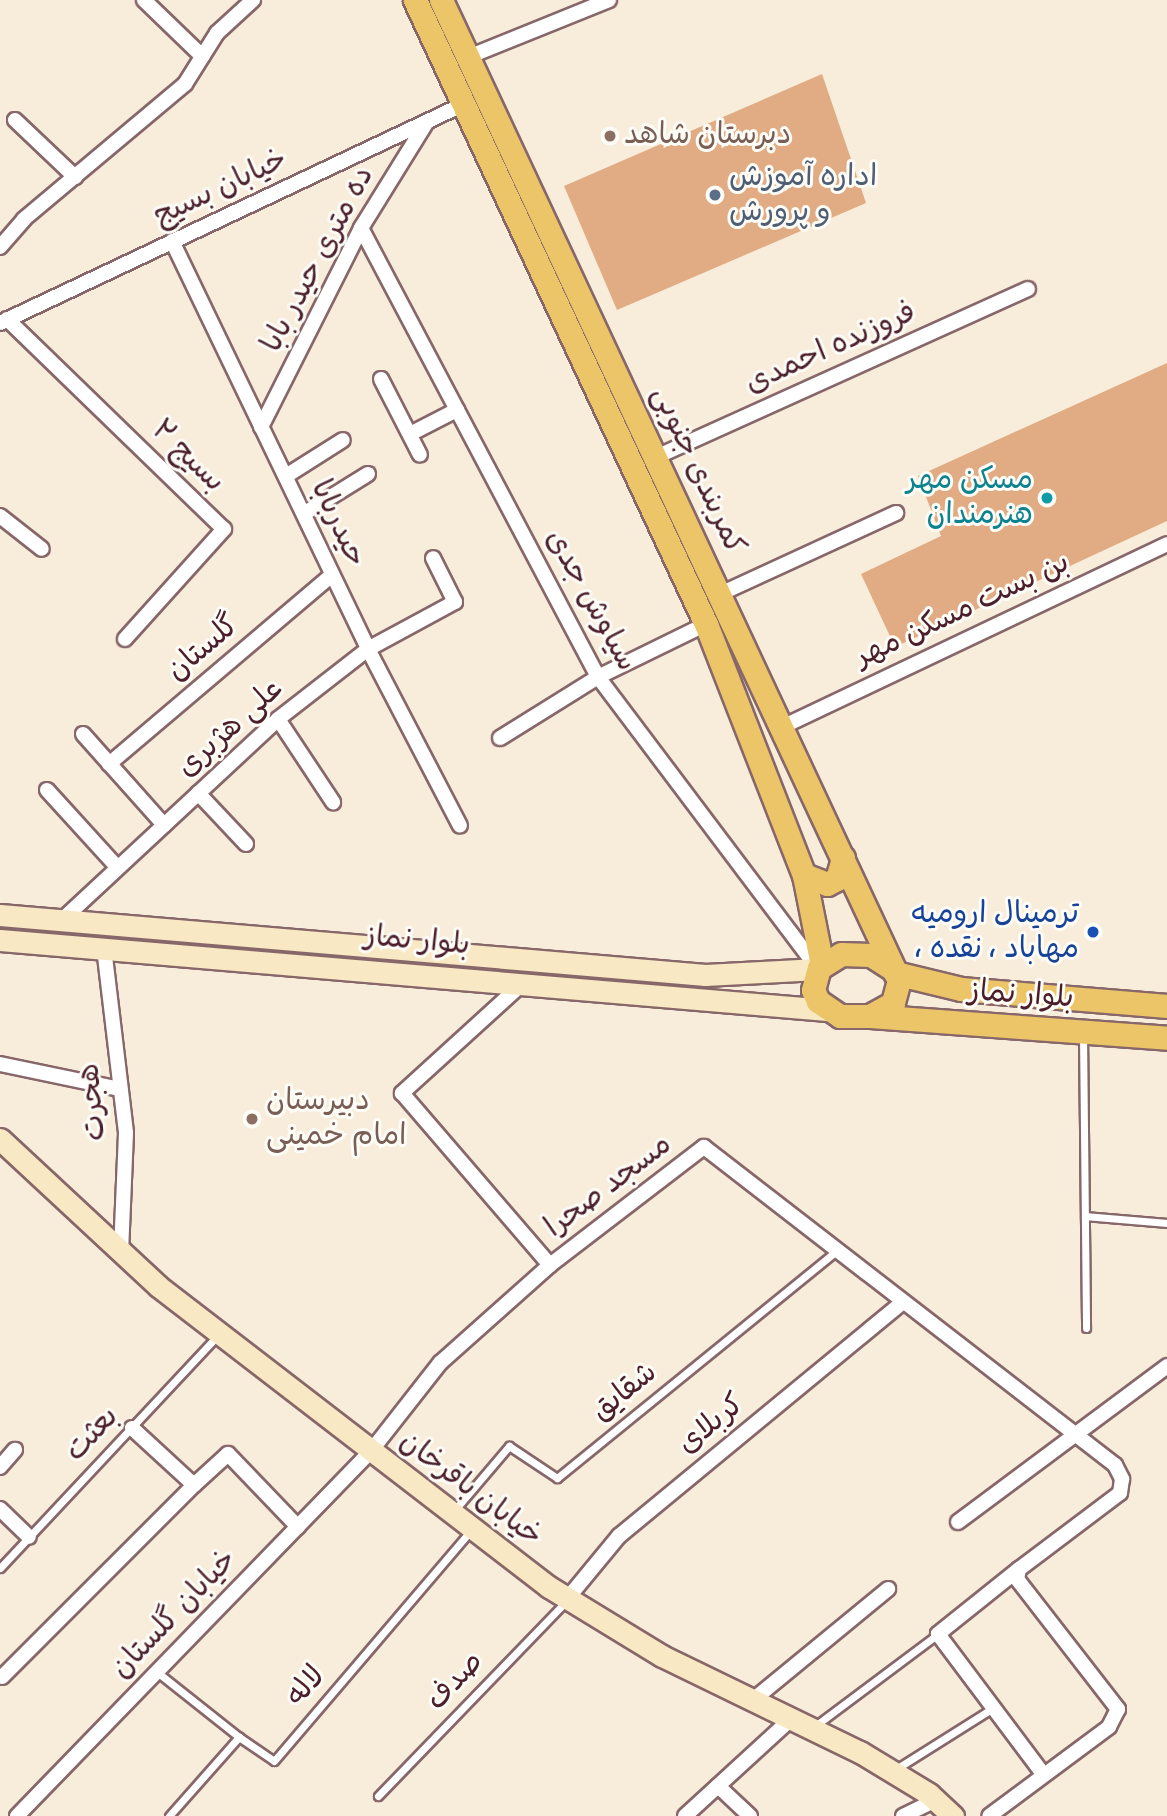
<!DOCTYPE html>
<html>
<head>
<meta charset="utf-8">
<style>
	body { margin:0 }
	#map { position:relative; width:1167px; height:1816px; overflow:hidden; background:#f8ecdb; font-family:"Indie Flower","Playpen Sans Arabic",sans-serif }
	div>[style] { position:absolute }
	.building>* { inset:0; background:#e1ac83 }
	.roads { filter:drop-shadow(2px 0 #876769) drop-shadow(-2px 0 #876769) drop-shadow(0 2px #876769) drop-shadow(0 -2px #876769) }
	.service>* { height:7px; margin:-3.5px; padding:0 3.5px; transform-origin:3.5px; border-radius:3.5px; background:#fff }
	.minor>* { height:14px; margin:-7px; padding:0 7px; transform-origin:7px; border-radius:7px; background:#fff }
	.secondary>* { height:21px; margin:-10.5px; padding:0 10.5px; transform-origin:10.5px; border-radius:10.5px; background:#f8e8c3 }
	.primary>* { height:23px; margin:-11.5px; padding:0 11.5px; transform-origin:11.5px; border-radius:11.5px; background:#edc569 }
	.dots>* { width:19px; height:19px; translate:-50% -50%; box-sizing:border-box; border:4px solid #fdfcf7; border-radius:50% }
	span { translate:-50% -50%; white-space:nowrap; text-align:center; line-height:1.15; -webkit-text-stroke:6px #fdfcf7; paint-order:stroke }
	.education-label { font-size:30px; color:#785e54 }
	.left { translate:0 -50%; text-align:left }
	.service-label { font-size:30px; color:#4e5e75 }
	.street-label { font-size:30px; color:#4a1f2b }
	.culture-label { font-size:30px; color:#0d838f }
	.right { translate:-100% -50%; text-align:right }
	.transit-label { font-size:30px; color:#164399 }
</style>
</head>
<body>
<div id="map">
	<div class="building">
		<div style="clip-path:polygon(822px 74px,866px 203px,617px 310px,564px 186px)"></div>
		<div style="clip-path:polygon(1167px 363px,1167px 521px,895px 647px,861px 574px,941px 536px,918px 476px)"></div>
	</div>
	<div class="roads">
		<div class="service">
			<div style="left:1083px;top:1034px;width:294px;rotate:89.4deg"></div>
			<div style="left:1085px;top:1216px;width:82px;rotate:4.9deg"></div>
			<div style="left:453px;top:1512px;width:87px;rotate:-49.7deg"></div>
			<div style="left:509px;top:1446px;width:58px;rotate:33.7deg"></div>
			<div style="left:557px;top:1478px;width:360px;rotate:-39.1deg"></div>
			<div style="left:0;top:1568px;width:320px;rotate:-46.9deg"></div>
			<div style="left:157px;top:1672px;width:105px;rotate:38.4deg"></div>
			<div style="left:815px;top:1726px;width:154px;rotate:-36.8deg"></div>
			<div style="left:896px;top:1769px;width:115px;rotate:-32.2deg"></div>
			<div style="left:378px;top:1796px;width:272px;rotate:-46deg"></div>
			<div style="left:169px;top:1816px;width:106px;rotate:-48.5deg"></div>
			<div style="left:239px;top:1737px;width:42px;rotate:34.4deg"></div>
			<div style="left:274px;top:1761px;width:304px;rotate:-49.5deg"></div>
		</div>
		<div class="minor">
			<div style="left:144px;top:0;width:81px;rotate:44deg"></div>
			<div style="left:468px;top:57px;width:152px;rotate:-22deg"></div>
			<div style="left:15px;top:120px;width:83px;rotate:43.5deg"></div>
			<div style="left:361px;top:228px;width:508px;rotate:62.17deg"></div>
			<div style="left:598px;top:677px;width:366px;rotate:53deg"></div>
			<div style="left:172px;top:241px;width:453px;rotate:64.3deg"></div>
			<div style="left:368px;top:649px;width:199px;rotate:62.5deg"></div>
			<div style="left:0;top:247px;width:37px;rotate:-49deg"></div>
			<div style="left:24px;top:219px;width:210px;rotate:-40deg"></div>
			<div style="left:185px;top:84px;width:60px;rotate:-57.9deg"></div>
			<div style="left:217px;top:33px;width:49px;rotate:-42.5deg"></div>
			<div style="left:7px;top:319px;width:302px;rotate:44.1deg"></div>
			<div style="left:224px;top:529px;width:148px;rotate:132deg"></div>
			<div style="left:0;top:323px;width:513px;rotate:-25.27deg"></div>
			<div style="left:381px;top:379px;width:85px;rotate:62.8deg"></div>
			<div style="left:261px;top:427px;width:223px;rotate:-63.3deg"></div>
			<div style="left:361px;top:228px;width:123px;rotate:-58.2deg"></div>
			<div style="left:410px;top:434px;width:53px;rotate:-27.1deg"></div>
			<div style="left:656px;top:457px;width:408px;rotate:-24.3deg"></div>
			<div style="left:286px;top:476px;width:67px;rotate:-32.3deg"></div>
			<div style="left:305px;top:513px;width:74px;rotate:-31.8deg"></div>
			<div style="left:0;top:516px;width:53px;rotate:38.2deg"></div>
			<div style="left:720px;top:594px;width:194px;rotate:-24.7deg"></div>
			<div style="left:278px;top:719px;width:100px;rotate:56.5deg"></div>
			<div style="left:782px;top:727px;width:426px;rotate:-25.4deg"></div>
			<div style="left:83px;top:734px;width:122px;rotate:48.3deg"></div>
			<div style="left:500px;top:738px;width:115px;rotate:-31.9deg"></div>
			<div style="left:598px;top:677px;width:120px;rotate:-26.1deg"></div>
			<div style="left:109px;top:764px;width:292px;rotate:-40.3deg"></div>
			<div style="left:47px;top:790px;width:105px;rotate:47.7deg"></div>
			<div style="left:198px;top:793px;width:70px;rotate:46.7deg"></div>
			<div style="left:62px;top:920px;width:295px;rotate:-42.9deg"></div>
			<div style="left:278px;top:719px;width:114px;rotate:-37.9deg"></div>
			<div style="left:368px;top:649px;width:99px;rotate:-28.4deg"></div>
			<div style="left:455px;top:602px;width:49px;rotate:-116.6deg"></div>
			<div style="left:104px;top:948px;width:186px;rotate:83.2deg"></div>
			<div style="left:126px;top:1133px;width:119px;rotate:92.4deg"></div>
			<div style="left:523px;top:983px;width:164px;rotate:137.7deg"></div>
			<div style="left:402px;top:1093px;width:227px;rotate:49.3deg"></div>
			<div style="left:550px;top:1265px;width:194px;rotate:-37.5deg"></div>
			<div style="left:704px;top:1147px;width:520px;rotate:37.73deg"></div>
			<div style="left:1115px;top:1465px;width:16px;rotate:63deg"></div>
			<div style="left:1122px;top:1479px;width:14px;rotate:98deg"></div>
			<div style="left:1120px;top:1493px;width:126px;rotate:143deg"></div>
			<div style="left:1019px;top:1569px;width:10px;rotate:101deg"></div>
			<div style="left:1017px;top:1579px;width:165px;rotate:52.2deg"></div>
			<div style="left:1118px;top:1709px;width:20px;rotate:117deg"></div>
			<div style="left:1109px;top:1727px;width:149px;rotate:143.4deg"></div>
			<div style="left:0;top:1064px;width:123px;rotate:11.8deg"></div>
			<div style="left:132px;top:1428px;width:84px;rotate:42.6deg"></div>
			<div style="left:194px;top:1485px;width:46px;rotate:-42.4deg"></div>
			<div style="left:228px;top:1454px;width:101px;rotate:46.2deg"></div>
			<div style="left:0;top:1467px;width:23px;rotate:-49deg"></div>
			<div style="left:0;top:1509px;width:40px;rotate:44deg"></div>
			<div style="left:958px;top:1522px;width:261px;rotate:-36.7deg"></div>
			<div style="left:1019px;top:1569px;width:104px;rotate:141.3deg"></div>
			<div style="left:938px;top:1634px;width:176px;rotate:53.1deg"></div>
			<div style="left:567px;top:1599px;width:82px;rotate:-50.5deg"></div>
			<div style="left:619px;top:1536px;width:367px;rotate:-39.5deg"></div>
			<div style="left:2px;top:1677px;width:272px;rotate:-45deg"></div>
			<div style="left:753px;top:1700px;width:175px;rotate:-39.4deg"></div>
			<div style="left:718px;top:1786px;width:44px;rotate:43.2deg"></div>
			<div style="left:17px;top:1816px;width:508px;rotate:-45.88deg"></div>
			<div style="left:371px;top:1451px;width:112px;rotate:-51.9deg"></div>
			<div style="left:440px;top:1363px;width:147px;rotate:-41.7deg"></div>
			<div style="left:685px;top:1816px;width:144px;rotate:-42.5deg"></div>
			<div style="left:903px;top:1816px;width:37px;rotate:-26deg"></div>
		</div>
		<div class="secondary">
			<div style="left:0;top:915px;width:708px;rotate:4.86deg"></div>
			<div style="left:705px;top:975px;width:113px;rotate:-3deg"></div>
			<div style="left:0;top:940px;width:830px;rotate:4.84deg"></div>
			<div style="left:0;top:1139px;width:216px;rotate:42.9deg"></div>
			<div style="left:158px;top:1286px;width:493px;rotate:37.6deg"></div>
			<div style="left:549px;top:1587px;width:132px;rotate:31.4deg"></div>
			<div style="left:662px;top:1656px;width:220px;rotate:25.9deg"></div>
			<div style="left:860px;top:1752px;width:81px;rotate:31.3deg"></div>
			<div style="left:929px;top:1794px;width:33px;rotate:43deg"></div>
		</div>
		<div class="primary">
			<div style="left:415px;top:0;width:689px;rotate:65deg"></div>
			<div style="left:706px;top:624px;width:269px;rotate:68.7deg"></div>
			<div style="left:804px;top:875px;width:92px;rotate:78.7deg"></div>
			<div style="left:441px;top:0;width:1082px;rotate:64.95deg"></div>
			<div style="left:899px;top:980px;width:24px;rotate:105deg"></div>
			<div style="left:893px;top:1003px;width:26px;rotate:151deg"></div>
			<div style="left:870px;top:1016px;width:30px;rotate:180deg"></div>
			<div style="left:840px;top:1016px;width:27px;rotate:-146deg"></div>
			<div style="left:818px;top:1001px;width:12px;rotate:-114deg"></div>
			<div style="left:813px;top:990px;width:23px;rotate:-75deg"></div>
			<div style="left:819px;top:968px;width:26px;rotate:-32deg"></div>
			<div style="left:841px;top:954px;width:30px;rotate:2deg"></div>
			<div style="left:871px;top:955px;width:27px;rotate:33deg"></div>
			<div style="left:804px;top:875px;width:25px;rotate:21deg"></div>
			<div style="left:827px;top:884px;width:11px;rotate:-27deg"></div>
			<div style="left:837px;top:879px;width:22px;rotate:-74deg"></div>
			<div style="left:895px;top:973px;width:68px;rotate:13.6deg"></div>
			<div style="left:961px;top:989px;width:207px;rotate:4.7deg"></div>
			<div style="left:870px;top:1016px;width:298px;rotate:4.2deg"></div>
		</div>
	</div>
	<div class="dots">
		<div style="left:610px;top:136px;background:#8d6e63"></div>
		<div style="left:715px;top:195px;background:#5c6f8a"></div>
		<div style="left:1047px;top:498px;background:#0f9aa8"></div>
		<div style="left:1093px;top:932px;background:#1a4fb4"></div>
		<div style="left:252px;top:1119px;background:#8d6e63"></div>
	</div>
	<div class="education-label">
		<span class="left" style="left:624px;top:136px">دبرستان شاهد</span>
		<span class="left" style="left:266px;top:1119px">دبیرستان<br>امام خمینی</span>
	</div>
	<div class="service-label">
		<span class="left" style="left:729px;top:195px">اداره آموزش<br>و پرورش</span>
	</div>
	<div class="street-label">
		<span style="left:221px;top:189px;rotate:-25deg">خیابان بسیج</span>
		<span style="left:319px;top:260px;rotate:-62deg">ده متری حیدر بابا</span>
		<span style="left:831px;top:349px;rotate:-24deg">فروزنده احمدی</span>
		<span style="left:187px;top:457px;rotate:44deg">بسیج ۲</span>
		<span style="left:697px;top:471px;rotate:65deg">کمربندی جنوبی</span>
		<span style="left:337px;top:524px;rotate:65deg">حیدربابا</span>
		<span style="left:590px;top:601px;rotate:61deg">سیاوش جدی</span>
		<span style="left:963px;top:611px;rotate:-25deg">بن بست مسکن مهر</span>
		<span style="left:204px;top:649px;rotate:-40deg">گلستان</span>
		<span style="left:231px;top:729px;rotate:-42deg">علی هژبری</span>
		<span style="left:417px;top:942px;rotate:5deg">بلوار نماز</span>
		<span style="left:1021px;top:996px;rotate:4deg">بلوار نماز</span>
		<span style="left:94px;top:1102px;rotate:-95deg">هجرت</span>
		<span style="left:609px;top:1187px;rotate:-37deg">مسجد صحرا</span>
		<span style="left:625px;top:1393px;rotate:-39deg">شقایق</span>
		<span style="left:712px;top:1425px;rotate:-39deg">کربلای</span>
		<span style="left:93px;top:1435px;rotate:-47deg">بعثت</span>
		<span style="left:470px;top:1490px;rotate:37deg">خیابان باقرخان</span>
		<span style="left:175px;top:1615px;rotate:-46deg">خیابان گلستان</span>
		<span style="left:456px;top:1682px;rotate:-47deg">صدف</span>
		<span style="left:307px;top:1687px;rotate:-49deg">لاله</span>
	</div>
	<div class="culture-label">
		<span class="right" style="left:1033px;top:498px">مسکن مهر<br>هنرمندان</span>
	</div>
	<div class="transit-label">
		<span class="right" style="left:1079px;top:932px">ترمینال ارومیه<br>، مهاباد ، نقده</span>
	</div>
</div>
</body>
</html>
